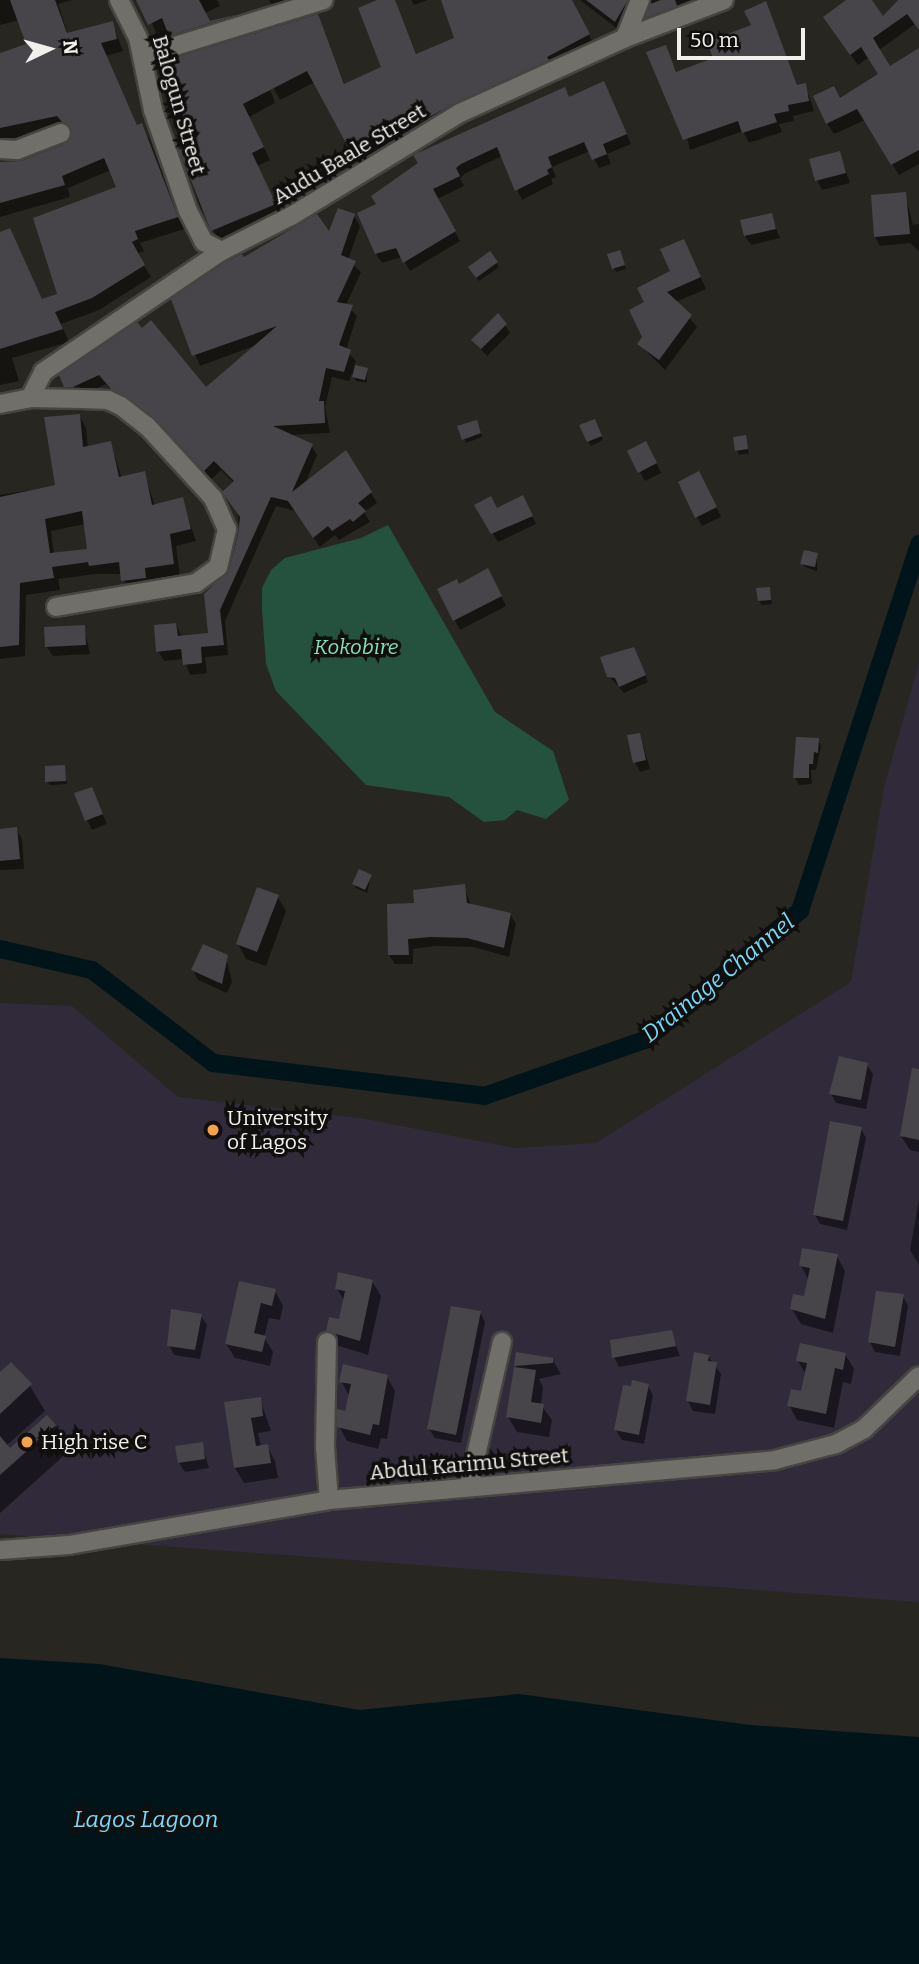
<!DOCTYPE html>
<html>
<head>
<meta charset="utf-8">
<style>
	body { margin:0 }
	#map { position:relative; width:919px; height:1964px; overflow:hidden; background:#282621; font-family:Bitter,serif }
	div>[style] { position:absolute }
	.education>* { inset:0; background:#312a3a }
	.green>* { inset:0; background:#25523e }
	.water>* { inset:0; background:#01141a }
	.shadow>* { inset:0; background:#0007 }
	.canal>* { height:18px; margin:-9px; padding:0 9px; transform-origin:9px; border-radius:9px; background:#01141a }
	.building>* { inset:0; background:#48454a }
	.roads { filter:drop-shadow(2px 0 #474541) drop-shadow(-2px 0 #474541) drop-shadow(0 2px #474541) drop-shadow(0 -2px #474541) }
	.minor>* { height:18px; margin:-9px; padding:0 9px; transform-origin:9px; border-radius:9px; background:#716f69 }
	.dots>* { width:19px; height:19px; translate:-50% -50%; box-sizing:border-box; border:4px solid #100f0d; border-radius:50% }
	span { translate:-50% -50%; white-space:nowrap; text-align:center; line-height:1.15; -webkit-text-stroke:7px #100f0d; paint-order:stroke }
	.street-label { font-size:21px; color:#f1f0ec }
	.park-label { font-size:21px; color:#85dfb6; font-style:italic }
	.poi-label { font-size:21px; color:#f1f0ec }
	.left { translate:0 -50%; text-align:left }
	.water-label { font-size:23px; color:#74dbf9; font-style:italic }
	.north { position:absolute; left:14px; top:14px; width:70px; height:70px; -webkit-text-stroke:5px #100f0d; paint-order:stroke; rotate:85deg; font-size:19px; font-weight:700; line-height:28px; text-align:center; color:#f1f0ec }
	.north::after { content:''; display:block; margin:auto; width:24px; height:32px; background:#f1f0ec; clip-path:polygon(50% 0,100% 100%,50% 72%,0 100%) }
	.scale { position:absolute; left:677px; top:28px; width:128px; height:32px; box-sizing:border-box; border:4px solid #f1f0ec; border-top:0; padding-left:9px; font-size:21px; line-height:24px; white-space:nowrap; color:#f1f0ec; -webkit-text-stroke:5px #100f0d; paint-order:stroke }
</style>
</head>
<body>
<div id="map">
	<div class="education">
		<div style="clip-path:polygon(919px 663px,919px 1602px,0 1534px,0 1003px,72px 1006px,178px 1097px,360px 1118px,515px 1148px,596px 1143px,851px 982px,884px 787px)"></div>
	</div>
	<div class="green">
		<div style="clip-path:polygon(388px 525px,495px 712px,553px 751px,569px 800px,546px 819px,517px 810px,505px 820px,484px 822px,449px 797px,366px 785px,276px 691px,266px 664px,262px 610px,262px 588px,271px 570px,285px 558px,361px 538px)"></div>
	</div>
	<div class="water">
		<div style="clip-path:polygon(0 1658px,99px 1664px,359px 1710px,519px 1694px,750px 1725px,919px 1737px,919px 1964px,0 1964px)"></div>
	</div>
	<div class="shadow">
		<div style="clip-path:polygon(0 0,72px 0,58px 4px,68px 34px,112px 23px,123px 51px,106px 56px,138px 127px,149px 138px,184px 229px,140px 243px,144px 251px,137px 254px,151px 277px,99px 310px,61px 324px,69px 342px,12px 358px,19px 381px,0 385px,0 234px,10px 230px,42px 301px,59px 295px,118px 188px,111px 170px,68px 188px,70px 197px,0 217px,0 167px,66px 145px,73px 134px,65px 128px,0 144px,0 55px,28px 45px,19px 20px,0 25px)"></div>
		<div style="clip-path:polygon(143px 0,217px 0,220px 6px,205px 13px,210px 22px,240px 13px,250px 31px,181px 54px,171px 37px,160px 43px)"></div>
		<div style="clip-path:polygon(269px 0,294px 0,294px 7px,274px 9px)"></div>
		<div style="clip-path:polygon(382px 0,394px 0,417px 55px,456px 39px,441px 0,570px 0,595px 46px,362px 168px,315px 82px,280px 100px,274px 89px,270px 30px,318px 16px,345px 85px,383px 67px)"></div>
		<div style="clip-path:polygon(411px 0,428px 0,414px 5px)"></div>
		<div style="clip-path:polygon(580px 0,645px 0,624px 34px)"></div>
		<div style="clip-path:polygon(645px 0,719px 0,653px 29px,647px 18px,651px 4px)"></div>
		<div style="clip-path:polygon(849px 0,869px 0,882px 18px,905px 0,919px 0,919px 29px,915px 24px,879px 50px,890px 68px,919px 50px,919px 164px,899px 175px,865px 120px,834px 134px,827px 123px,840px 99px,880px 74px,869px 57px,858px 65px,832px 29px)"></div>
		<div style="clip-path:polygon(765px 3px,798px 87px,805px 85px,814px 111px,793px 116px,794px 121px,779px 124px,782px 132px,749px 143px,743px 131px,690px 150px,665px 47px,677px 73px,715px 59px,753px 26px)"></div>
		<div style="clip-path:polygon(256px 49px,275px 103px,249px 117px,270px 160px,257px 166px,282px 217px,220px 242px,200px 206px,181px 151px,186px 149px,189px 130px)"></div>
		<div style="clip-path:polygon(564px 89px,569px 98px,609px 93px,631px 144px,607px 154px,611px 164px,599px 168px,590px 151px,552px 167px,556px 177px,551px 179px,553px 184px,522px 200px,502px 156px,466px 173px,460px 178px,464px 186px,437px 199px,460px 241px,410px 271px,402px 257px,382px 263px,376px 254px,378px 205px,420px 163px,416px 155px)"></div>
		<div style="clip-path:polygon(839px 153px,850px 183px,822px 190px,817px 180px)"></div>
		<div style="clip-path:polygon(905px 194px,913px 225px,919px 224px,919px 251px,910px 243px,880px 246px,875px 237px,873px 197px)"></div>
		<div style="clip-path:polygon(771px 215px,780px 238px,751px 245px,745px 236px)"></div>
		<div style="clip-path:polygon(354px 216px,360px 226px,348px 260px,361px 272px,346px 305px,357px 316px,346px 350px,356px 361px,354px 366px,367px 369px,367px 383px,356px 381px,352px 373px,349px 381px,332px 377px,325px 407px,330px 433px,289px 435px,311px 445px,317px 455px,305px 484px,346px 452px,377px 503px,364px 512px,370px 522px,339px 540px,335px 535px,320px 547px,295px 511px,276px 506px,225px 621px,228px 655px,205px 657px,207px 673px,190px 675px,184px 659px,164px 661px,158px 651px,176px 624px,182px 638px,210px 634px,240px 536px,234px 483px,221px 470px,211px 480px,163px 428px,119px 399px,106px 384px,79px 397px,72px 397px,66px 386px,136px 325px,206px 390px,257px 345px,200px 366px,173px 300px,244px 259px,329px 235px)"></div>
		<div style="clip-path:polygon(689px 252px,706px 289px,676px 302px,697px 327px,665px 370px,639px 344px,644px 337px,646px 303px)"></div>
		<div style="clip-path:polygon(490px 254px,499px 267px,479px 281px,472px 272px)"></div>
		<div style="clip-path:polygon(621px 256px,626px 269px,616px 272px,614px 268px)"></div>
		<div style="clip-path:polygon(505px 325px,510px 333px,487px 356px,473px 340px)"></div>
		<div style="clip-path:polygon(evenodd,79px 415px,86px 428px,88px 448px,110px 443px,122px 478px,144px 473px,155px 506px,182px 499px,196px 541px,176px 546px,180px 576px,151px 580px,152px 590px,130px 593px,122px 574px,96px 574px,58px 579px,60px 590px,26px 595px,25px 656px,0 659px,0 495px,57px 486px,79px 415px,85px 524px,89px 550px,54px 554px,51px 531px,85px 524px)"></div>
		<div style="clip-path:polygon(597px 425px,603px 440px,591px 446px,588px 441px)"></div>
		<div style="clip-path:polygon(479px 426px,482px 437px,466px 443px,464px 439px)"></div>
		<div style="clip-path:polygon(745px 437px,749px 453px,739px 455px,737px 450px)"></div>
		<div style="clip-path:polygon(651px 452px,661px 473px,645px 481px,640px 472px)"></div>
		<div style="clip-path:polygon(704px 483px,721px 517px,702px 526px,697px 517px)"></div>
		<div style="clip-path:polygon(527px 505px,536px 524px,498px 542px,476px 506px,497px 510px)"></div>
		<div style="clip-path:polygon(817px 555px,817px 571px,805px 567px,802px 563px)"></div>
		<div style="clip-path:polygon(493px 580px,506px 606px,460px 630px,439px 590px)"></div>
		<div style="clip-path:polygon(769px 589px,772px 604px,762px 605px,759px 601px)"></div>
		<div style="clip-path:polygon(84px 627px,90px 654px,53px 656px,47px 647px)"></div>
		<div style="clip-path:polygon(637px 655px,648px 682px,624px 693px,609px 676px)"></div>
		<div style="clip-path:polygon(640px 735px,650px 769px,640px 772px,635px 762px)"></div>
		<div style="clip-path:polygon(798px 738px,818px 740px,821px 746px,816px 770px,811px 770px,812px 784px,799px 785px,795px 778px)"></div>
		<div style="clip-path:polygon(64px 767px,67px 784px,50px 785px,47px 781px)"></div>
		<div style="clip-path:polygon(92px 789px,107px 824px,92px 830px,87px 820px)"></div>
		<div style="clip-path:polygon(16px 829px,22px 839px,24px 869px,0 870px,0 831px)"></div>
		<div style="clip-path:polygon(371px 876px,367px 893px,356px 888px,354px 884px)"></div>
		<div style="clip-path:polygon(464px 886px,471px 906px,510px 914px,516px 924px,509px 957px,474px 947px,436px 946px,413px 949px,413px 964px,395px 964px,389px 955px,416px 905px)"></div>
		<div style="clip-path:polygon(277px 896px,286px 911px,266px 966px,246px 959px,238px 944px)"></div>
		<div style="clip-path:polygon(226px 957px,232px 982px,227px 993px,198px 980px,193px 970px)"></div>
		<div style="clip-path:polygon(867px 1065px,873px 1074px,866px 1109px,836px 1103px,831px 1094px)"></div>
		<div style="clip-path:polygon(919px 1076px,919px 1152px,910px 1150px,901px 1136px)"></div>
		<div style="clip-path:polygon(861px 1129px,866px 1138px,847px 1230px,820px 1224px,815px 1215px)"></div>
		<div style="clip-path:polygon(919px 1200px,919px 1265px,910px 1250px)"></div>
		<div style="clip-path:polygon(837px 1256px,845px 1271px,833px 1333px,801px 1324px,792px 1309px,806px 1298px,809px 1280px,801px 1266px)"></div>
		<div style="clip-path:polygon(372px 1281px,381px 1296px,368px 1355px,336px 1345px,328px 1331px,341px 1321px,345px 1302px,337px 1289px)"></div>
		<div style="clip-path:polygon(240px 1283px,275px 1291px,283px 1306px,280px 1320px,269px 1318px,264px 1337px,273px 1352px,270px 1366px,235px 1358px,226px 1344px)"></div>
		<div style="clip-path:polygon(903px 1296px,908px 1306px,900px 1356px,875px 1352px,870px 1342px)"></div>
		<div style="clip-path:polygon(480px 1312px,485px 1322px,461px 1443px,435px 1438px,429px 1429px)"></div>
		<div style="clip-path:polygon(201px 1316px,207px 1325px,200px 1359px,174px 1355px,169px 1345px)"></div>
		<div style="clip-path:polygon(671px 1332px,680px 1356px,619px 1367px,614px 1357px)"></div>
		<div style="clip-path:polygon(518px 1354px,552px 1359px,561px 1374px,539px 1379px,543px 1387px,541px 1405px,552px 1420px,549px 1437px,517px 1432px,508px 1417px)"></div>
		<div style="clip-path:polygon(845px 1354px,854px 1369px,851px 1384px,843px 1382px,834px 1428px,797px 1420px,789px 1405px,803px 1393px,806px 1375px,798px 1361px)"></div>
		<div style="clip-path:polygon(708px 1356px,721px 1374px,715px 1414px,693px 1411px,688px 1401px)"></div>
		<div style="clip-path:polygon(0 1375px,30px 1386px,45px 1411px,6px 1446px,10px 1450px,55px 1426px,69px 1451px,0 1513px)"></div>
		<div style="clip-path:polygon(387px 1377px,395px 1391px,387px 1439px,381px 1438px,378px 1449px,347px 1441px,339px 1426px,350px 1397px,341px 1381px)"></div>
		<div style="clip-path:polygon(647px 1385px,653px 1395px,644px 1444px,622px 1440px,616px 1430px)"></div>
		<div style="clip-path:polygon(260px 1399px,271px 1431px,258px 1433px,261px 1447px,267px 1446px,275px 1461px,278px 1478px,244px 1483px,235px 1468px,226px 1404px)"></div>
		<div style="clip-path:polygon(202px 1444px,209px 1468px,185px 1472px,179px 1463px)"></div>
	</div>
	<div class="canal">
		<div style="left:0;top:949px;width:94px;rotate:12.9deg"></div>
		<div style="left:92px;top:970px;width:153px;rotate:37.5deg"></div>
		<div style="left:213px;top:1063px;width:273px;rotate:6.9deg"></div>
		<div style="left:484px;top:1096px;width:170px;rotate:-19.2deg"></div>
		<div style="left:645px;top:1040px;width:202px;rotate:-39.8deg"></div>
		<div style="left:800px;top:911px;width:386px;rotate:-72deg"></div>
	</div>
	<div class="building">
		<div style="clip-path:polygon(10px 0,55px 0,67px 33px,113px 21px,117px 39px,101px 43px,137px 125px,142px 123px,178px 217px,135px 231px,138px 239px,132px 242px,145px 265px,92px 298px,55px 312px,63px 329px,0 349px,0 232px,10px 228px,42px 299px,57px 294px,33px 218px,116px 187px,104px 158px,62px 176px,65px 185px,0 203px,0 162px,21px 161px,65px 144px,72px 134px,57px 116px,0 128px,0 53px,26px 44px)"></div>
		<div style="clip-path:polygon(136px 0,199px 0,210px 21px,242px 13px,169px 36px,162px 18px,148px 25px)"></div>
		<div style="clip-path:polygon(377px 0,395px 0,416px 54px,454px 38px,441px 0,572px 0,590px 34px,547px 57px,549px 60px,455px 103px,354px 158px,307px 71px,243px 104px,264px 147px,252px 153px,276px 204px,211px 231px,179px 150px,184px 148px,177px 134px,187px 129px,162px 62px,318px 14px,344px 84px,381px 67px,358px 8px)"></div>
		<div style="clip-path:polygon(586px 0,628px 0,615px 22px)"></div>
		<div style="clip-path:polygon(661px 0,675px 0,677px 6px,645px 18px,650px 4px)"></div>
		<div style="clip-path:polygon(846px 0,872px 0,883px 16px,898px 0,919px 0,919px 30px,907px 14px,873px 38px,890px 66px,919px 48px,919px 150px,891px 165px,857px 109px,826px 124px,813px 96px,834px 86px,840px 98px,878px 74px,861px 47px,850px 55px,823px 17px)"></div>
		<div style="clip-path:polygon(766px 1px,797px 85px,806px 83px,809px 101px,788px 105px,789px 111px,774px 114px,777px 122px,742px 133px,738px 121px,683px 140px,646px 52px,666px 45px,676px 72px,713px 58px,707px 42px,751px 25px,744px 11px)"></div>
		<div style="clip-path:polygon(604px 81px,627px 134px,603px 144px,607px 154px,592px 160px,584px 142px,548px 157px,552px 167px,547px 170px,549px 174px,515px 191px,497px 147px,461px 164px,456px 168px,460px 176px,433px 189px,456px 231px,403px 263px,396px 248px,375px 254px,357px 213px,376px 204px,371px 196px,418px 163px,413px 155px,565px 87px,569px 97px)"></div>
		<div style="clip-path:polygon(840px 151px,846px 173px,815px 181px,809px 159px)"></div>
		<div style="clip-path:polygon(906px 192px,910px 234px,874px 237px,871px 195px)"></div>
		<div style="clip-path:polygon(338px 208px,355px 214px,341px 255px,356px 261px,337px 302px,353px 305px,339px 345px,351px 350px,344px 372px,326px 368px,319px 401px,324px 401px,325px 423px,273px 426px,313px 444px,292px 492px,346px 450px,372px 492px,358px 503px,366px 511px,353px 522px,350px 519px,332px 531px,328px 526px,313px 538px,288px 501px,271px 497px,220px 610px,224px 645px,201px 647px,202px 663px,183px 665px,181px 649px,156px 652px,154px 625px,176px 623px,178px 636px,208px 633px,204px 594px,229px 570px,238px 535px,240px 517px,222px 492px,234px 481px,214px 461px,204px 471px,155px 418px,111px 389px,99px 375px,73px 387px,64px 387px,59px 375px,137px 322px,142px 328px,151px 320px,206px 387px,277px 326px,192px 356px,171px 299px,226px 262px,242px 254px,244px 257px,317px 214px,329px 231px)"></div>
		<div style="clip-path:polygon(772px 213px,776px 229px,744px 236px,740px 220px)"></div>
		<div style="clip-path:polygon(684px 239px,701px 277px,667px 292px,692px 315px,659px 360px,637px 344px,642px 337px,629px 310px,644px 302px,637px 288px,670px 271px,660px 249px)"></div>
		<div style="clip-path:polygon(620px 250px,625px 265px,612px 269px,607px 254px)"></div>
		<div style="clip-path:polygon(490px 251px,498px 262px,476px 278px,468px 267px)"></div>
		<div style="clip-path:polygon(498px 313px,507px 324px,481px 349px,471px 340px)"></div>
		<div style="clip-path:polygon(355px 365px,368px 368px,365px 380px,352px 377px)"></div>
		<div style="clip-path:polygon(evenodd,80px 414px,83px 447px,111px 441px,119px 477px,145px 471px,152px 505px,183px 497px,191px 529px,170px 534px,174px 564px,145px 568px,146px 578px,121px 581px,119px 562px,89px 566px,88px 562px,52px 567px,54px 578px,20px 583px,19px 645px,0 647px,0 497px,55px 485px,44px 417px,80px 414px,82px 511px,87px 549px,50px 553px,45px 519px,82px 511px)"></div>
		<div style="clip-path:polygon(595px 419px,602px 436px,587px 442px,579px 425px)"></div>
		<div style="clip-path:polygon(477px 420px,481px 433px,462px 440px,457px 426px)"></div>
		<div style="clip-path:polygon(746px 435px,748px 449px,735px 451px,733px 437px)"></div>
		<div style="clip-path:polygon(646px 441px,657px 463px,638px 473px,627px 451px)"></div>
		<div style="clip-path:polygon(699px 471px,717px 507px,695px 518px,678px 482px)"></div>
		<div style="clip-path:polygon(523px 495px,533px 516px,491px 534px,474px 505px,491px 496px,497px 508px)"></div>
		<div style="clip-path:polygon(804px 550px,818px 553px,815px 567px,800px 564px)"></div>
		<div style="clip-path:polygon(488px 568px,502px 596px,453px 621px,437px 589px,457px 579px,459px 584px)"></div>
		<div style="clip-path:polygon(770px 587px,771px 600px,758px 601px,756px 588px)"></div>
		<div style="clip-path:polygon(85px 625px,86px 645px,45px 647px,44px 627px)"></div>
		<div style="clip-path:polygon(634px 647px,646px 675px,619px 687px,615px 678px,607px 677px,600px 657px)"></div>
		<div style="clip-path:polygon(640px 733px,646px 760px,633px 763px,627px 735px)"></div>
		<div style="clip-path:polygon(796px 737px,819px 738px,818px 753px,814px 752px,813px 764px,809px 764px,809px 778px,793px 778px)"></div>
		<div style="clip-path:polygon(65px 765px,66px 781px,45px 782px,45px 766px)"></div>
		<div style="clip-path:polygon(92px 787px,103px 814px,85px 821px,74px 793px)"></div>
		<div style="clip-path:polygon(17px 827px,20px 859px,0 861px,0 829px)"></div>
		<div style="clip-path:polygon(359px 869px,372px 875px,365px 890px,352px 884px)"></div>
		<div style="clip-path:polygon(465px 884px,467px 903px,511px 913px,504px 948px,467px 938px,430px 937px,408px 939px,409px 955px,388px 955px,387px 904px,414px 903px,413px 890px)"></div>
		<div style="clip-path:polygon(257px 887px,279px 895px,257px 952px,236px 944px)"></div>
		<div style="clip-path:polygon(203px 944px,228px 955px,222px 984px,191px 970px)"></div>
		<div style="clip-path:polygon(839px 1056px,868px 1063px,861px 1100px,829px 1094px)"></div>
		<div style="clip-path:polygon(912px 1068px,919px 1069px,919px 1140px,900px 1136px)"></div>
		<div style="clip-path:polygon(830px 1121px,862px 1127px,843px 1221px,813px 1215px)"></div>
		<div style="clip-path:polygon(802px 1248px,838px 1254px,825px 1319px,790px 1309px,793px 1294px,804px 1296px,810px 1268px,799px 1266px)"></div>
		<div style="clip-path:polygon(338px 1272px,373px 1280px,360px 1341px,326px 1331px,329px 1317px,339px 1319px,345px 1291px,335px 1289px)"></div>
		<div style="clip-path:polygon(239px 1281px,276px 1289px,272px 1306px,261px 1303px,254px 1333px,266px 1336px,262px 1352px,225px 1344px)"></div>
		<div style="clip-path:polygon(876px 1291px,904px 1294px,895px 1347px,868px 1342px)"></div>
		<div style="clip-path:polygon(451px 1306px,481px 1311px,456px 1435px,427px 1429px)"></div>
		<div style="clip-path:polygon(171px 1309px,202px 1314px,195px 1350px,167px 1346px)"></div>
		<div style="clip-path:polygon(672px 1330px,676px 1346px,612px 1358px,610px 1340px)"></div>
		<div style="clip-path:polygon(800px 1343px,846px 1353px,843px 1370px,835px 1368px,826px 1414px,787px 1406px,791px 1389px,801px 1391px,807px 1363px,796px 1361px)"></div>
		<div style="clip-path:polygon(516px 1352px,553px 1358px,553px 1363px,514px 1366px)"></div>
		<div style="clip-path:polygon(694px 1352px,709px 1355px,708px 1361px,717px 1362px,710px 1405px,686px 1401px)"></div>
		<div style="clip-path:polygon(11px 1362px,32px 1384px,0 1414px,0 1372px)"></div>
		<div style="clip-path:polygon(343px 1364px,388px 1375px,379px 1425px,373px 1424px,370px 1435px,337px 1427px,337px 1409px,345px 1411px,351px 1384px,339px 1382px)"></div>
		<div style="clip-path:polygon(514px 1367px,536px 1370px,531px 1402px,544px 1404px,541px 1423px,506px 1417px)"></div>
		<div style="clip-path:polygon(632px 1380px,649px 1384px,639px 1435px,614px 1430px,623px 1385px,631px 1386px)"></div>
		<div style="clip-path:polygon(261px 1397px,263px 1416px,251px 1418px,256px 1446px,268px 1444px,271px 1463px,234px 1468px,224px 1402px)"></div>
		<div style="clip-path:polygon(47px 1415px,56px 1425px,0 1475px,0 1436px,10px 1448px)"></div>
		<div style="clip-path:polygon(203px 1442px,205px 1459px,178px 1463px,175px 1446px)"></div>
	</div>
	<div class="roads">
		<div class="minor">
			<div style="left:119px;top:0;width:42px;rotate:63.4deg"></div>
			<div style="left:138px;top:38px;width:74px;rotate:78.2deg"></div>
			<div style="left:153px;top:110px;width:107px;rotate:70.9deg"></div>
			<div style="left:188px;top:211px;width:35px;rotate:63deg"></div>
			<div style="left:204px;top:242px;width:20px;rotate:27deg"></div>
			<div style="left:625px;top:38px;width:41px;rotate:-68.5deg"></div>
			<div style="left:143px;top:56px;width:189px;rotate:-17.2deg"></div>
			<div style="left:0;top:149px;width:17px;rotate:3deg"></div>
			<div style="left:17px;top:150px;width:47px;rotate:-21.1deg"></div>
			<div style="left:30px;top:398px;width:29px;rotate:-63deg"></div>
			<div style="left:43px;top:372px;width:216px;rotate:-34.1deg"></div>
			<div style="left:222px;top:251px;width:80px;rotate:-26.9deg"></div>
			<div style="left:293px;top:215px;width:196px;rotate:-31.4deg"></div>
			<div style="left:460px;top:113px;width:181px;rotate:-24.4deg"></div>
			<div style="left:625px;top:38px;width:106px;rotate:-21deg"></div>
			<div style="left:0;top:404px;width:31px;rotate:-11deg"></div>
			<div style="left:30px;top:398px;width:52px;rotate:1.1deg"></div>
			<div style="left:82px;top:399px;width:26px;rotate:2deg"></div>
			<div style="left:108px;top:400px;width:14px;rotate:25deg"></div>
			<div style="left:121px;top:406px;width:33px;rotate:38deg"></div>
			<div style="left:147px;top:426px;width:98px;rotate:47.5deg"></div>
			<div style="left:213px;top:498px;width:34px;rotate:66deg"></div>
			<div style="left:227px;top:529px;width:39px;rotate:103deg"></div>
			<div style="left:218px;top:567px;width:27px;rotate:144deg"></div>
			<div style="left:196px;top:583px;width:142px;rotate:170.3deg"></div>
			<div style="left:327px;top:1342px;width:105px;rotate:91.1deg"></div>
			<div style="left:325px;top:1447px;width:53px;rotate:85.7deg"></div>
			<div style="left:469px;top:1486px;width:148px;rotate:-77.1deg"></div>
			<div style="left:0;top:1550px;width:69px;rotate:-4.1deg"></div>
			<div style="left:69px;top:1545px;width:264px;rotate:-9.8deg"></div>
			<div style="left:329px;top:1500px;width:448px;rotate:-5.1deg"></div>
			<div style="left:775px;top:1460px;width:63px;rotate:-14.7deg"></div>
			<div style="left:836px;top:1444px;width:32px;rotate:-28deg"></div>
			<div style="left:864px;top:1429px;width:76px;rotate:-43.9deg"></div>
		</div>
	</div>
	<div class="dots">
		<div style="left:213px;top:1130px;background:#f6a248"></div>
		<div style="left:27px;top:1442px;background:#f6a248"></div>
	</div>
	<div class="street-label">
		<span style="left:179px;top:105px;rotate:74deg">Balogun Street</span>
		<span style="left:349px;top:154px;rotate:-31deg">Audu Baale Street</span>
		<span style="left:469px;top:1464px;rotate:-5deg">Abdul Karimu Street</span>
	</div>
	<div class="park-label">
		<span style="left:356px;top:647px">Kokobire</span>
	</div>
	<div class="poi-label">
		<span class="left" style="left:227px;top:1130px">University<br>of Lagos</span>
		<span class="left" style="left:41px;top:1442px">High rise C</span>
	</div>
	<div class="water-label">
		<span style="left:718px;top:978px;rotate:-39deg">Drainage Channel</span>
		<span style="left:146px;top:1819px">Lagos Lagoon</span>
	</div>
	<div class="north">N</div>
	<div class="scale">50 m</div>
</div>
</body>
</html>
